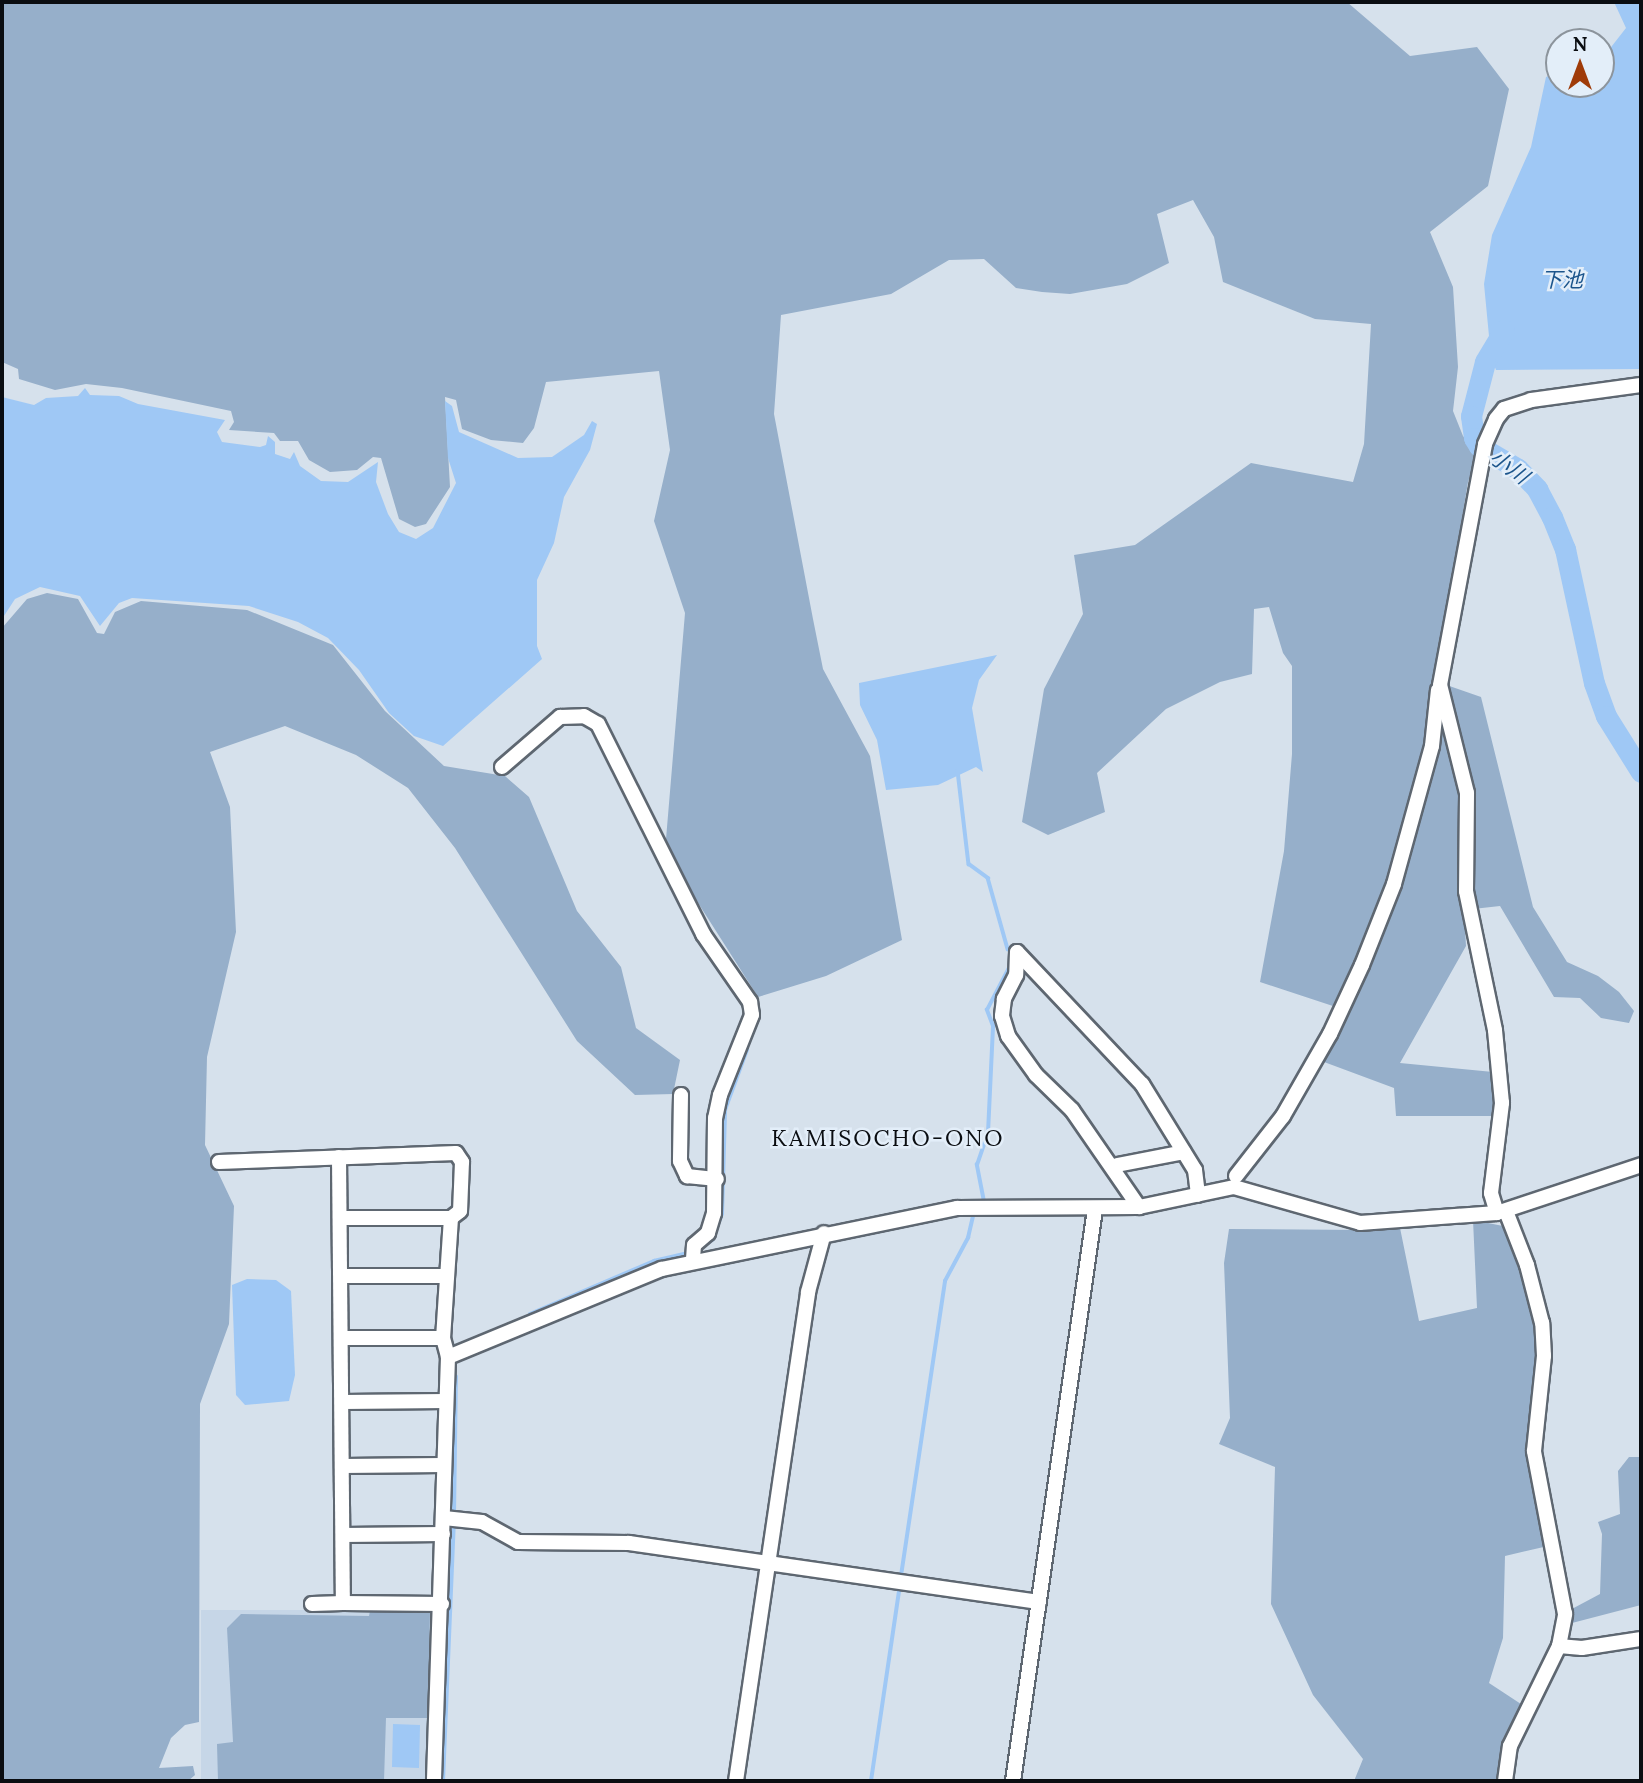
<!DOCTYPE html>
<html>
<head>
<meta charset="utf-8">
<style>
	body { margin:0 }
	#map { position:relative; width:1643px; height:1783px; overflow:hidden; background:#d6e1ec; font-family:Lora,"Noto Sans JP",serif }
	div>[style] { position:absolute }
	.built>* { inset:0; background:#c6d6e7 }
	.green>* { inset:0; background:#96afca }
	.water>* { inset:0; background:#9fc8f5 }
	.stream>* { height:3.5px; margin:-1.75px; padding:0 1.75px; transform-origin:1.75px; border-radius:1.75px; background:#9fc8f5 }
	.river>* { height:21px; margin:-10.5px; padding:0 10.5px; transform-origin:10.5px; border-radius:10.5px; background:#9fc8f5 }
	.roads { filter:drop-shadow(2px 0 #5e6771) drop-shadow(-2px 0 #5e6771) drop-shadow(0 2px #5e6771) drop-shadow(0 -2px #5e6771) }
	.minor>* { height:14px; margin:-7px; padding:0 7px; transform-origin:7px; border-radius:7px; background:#fff }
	span { translate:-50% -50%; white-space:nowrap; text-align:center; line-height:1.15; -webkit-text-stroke:5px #e3eef9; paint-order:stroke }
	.water-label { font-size:21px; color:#1c558c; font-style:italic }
	.quarter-label { font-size:23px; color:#0a0d11; letter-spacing:2px }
	.frame { position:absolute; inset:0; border:4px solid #0a0d11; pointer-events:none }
	.north { position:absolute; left:1545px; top:28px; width:70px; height:70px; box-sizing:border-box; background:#e3eef9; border:2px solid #8c949c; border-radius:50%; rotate:0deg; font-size:19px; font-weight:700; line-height:28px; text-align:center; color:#0a0d11 }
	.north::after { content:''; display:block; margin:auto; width:24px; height:32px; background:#9f3b09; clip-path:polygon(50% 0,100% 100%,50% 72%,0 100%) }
</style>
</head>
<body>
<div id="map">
	<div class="built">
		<div style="clip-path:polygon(201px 1610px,433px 1610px,425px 1781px,201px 1781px)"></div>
	</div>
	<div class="green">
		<div style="clip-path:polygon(2px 2px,1347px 2px,1410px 56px,1477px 47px,1509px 89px,1488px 186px,1430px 232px,1453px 287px,1458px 367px,1453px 411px,1463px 436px,1478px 453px,1468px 482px,1435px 681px,1481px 697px,1533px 907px,1567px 962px,1598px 976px,1619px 992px,1634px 1011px,1629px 1023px,1601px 1018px,1580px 998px,1554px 997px,1500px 906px,1464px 910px,1466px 946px,1400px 1063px,1493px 1072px,1493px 1116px,1396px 1116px,1394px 1088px,1316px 1059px,1342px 1009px,1260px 982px,1284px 851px,1292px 754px,1292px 666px,1283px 653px,1269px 607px,1254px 609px,1252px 674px,1220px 682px,1166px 709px,1097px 773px,1105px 812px,1048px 835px,1022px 822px,1044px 689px,1083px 614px,1074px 555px,1135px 545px,1251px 463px,1353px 482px,1364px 444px,1371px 324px,1315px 319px,1223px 282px,1214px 237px,1193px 200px,1157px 214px,1169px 263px,1127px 284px,1070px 294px,1042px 292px,1016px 288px,984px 259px,949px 260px,891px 294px,781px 315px,774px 414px,813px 619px,823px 669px,870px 756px,902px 940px,826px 976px,758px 997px,665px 851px,685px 613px,654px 521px,670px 450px,659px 371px,546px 382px,534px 428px,523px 443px,491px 440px,462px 429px,456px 400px,445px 397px,450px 487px,426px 524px,415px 527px,399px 519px,381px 458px,373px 457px,357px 470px,330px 472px,309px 460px,298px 441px,280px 441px,274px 433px,229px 430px,234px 422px,231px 411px,122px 388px,86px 384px,55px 390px,19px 379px,18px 369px,2px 362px)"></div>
		<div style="clip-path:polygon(47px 593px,78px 599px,97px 633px,104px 634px,115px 612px,141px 601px,247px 610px,333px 645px,385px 711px,444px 766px,505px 776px,529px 797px,577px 911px,621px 967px,636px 1028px,680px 1060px,673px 1094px,635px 1095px,577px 1041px,455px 848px,408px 788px,356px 755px,285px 726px,210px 752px,230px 807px,236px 932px,207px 1057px,205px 1145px,234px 1206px,229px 1324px,200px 1404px,199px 1722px,185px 1725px,171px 1738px,159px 1768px,193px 1766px,195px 1775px,188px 1781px,2px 1781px,2px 628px,27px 599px)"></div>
		<div style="clip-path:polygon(1473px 1220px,1508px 1227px,1535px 1308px,1539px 1347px,1537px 1398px,1548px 1546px,1505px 1556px,1503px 1638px,1489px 1683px,1524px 1706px,1502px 1753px,1501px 1781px,1354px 1781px,1363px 1759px,1313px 1695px,1271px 1604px,1275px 1467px,1219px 1444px,1230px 1418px,1224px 1263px,1229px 1229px,1360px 1230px,1399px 1223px,1419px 1321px,1477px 1308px)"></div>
		<div style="clip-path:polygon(1629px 1457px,1641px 1457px,1641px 1605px,1572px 1623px,1570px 1610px,1600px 1594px,1602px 1534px,1598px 1522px,1620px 1514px,1618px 1471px)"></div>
		<div style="clip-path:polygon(370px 1611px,430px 1611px,428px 1718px,386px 1718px,384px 1781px,218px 1781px,217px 1744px,233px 1742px,227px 1628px,241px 1614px,369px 1616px)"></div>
	</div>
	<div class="water">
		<div style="clip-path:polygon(1614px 2px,1641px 2px,1641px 369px,1496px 370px,1491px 357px,1484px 284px,1492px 235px,1531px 147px,1546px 77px,1559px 72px,1559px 84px,1601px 84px,1601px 60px,1626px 28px)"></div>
		<div style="clip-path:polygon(85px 388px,90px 395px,119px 396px,138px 404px,225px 420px,217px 432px,222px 442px,260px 447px,266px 445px,268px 436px,275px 442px,275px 454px,290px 459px,294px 452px,300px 466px,321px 481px,348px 482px,378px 462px,376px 482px,388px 514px,399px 532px,416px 539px,433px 528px,456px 483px,448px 458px,445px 401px,452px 406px,459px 432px,518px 458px,552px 457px,584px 435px,592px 421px,597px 424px,590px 450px,564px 497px,554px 543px,537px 580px,537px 646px,542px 659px,443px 746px,414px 736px,389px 713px,359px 670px,328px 638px,298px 622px,249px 606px,132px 598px,119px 603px,100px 626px,80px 596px,40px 587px,15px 599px,2px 619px,2px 397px,34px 405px,46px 398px,78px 396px)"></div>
		<div style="clip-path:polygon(997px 655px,979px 680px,972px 708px,983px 772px,976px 767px,938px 785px,886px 790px,877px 740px,860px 705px,859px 683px)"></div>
		<div style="clip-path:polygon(247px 1279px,276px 1280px,291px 1291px,295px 1375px,289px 1401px,245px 1405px,236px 1395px,232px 1285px)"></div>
		<div style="clip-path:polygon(393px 1724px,420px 1725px,419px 1768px,392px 1767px)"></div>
	</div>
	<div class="stream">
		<div style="left:958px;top:771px;width:94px;rotate:83.3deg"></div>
		<div style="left:969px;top:864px;width:24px;rotate:36deg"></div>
		<div style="left:988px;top:878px;width:74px;rotate:74.3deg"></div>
		<div style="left:984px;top:1202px;width:38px;rotate:-101deg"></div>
		<div style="left:977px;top:1165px;width:34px;rotate:-71deg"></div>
		<div style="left:988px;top:1133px;width:107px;rotate:-87.3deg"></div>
		<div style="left:993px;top:1026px;width:17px;rotate:-111deg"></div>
		<div style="left:987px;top:1010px;width:50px;rotate:-62.4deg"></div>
		<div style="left:697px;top:1251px;width:19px;rotate:-36deg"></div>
		<div style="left:712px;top:1240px;width:28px;rotate:-69deg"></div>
		<div style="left:722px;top:1214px;width:104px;rotate:-88.3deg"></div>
		<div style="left:725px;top:1110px;width:64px;rotate:-69.9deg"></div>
		<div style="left:530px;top:1314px;width:135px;rotate:-23.1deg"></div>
		<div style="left:654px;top:1261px;width:37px;rotate:-13deg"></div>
		<div style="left:454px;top:1515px;width:138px;rotate:-89.2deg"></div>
		<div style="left:901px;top:1576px;width:298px;rotate:-81.5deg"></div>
		<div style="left:945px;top:1281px;width:49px;rotate:-61.9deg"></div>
		<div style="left:968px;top:1238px;width:26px;rotate:-77deg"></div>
		<div style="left:443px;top:1781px;width:259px;rotate:-87.6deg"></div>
		<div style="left:871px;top:1781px;width:192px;rotate:-81.6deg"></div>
	</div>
	<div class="river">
		<div style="left:1504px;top:330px;width:37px;rotate:121deg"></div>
		<div style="left:1485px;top:362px;width:56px;rotate:104.5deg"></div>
		<div style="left:1471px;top:416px;width:22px;rotate:82deg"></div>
		<div style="left:1474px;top:438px;width:9px;rotate:58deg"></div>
		<div style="left:1479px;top:446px;width:45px;rotate:30.5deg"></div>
		<div style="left:1518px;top:469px;width:28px;rotate:46deg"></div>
		<div style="left:1537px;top:489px;width:32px;rotate:62deg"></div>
		<div style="left:1552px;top:517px;width:35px;rotate:68deg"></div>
		<div style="left:1565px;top:549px;width:137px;rotate:77.8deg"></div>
		<div style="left:1594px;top:683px;width:35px;rotate:70deg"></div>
		<div style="left:1606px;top:716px;width:66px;rotate:58deg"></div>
	</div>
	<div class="roads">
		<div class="minor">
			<div style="left:502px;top:767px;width:77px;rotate:-40.8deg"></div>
			<div style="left:560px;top:717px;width:24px;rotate:-2deg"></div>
			<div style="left:584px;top:716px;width:16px;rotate:30deg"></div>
			<div style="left:598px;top:724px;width:235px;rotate:63.4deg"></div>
			<div style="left:703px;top:934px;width:83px;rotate:55.3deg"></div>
			<div style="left:750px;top:1002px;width:13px;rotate:81deg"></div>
			<div style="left:752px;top:1015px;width:86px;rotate:111.8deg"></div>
			<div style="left:720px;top:1095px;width:24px;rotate:102deg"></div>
			<div style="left:715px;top:1118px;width:95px;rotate:90.6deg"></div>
			<div style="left:714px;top:1213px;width:21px;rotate:107deg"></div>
			<div style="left:708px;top:1233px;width:18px;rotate:139deg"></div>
			<div style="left:694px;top:1245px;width:16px;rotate:94deg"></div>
			<div style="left:1017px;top:952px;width:182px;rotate:46.6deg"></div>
			<div style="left:1142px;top:1084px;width:101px;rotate:58.4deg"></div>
			<div style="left:1195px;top:1170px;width:25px;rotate:83deg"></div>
			<div style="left:1017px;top:952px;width:23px;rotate:92deg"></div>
			<div style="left:1016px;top:975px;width:27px;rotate:117deg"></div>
			<div style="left:1004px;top:999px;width:17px;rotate:97deg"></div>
			<div style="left:1002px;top:1016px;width:21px;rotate:73deg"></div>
			<div style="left:1008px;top:1036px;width:48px;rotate:54.3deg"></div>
			<div style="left:1036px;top:1075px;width:50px;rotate:44.2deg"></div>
			<div style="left:1072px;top:1110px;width:118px;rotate:55.4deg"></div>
			<div style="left:681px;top:1095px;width:66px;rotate:90.9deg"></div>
			<div style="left:680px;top:1161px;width:17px;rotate:65deg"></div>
			<div style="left:687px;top:1176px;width:30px;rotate:6deg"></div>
			<div style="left:339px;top:1157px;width:446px;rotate:89.5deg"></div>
			<div style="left:343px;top:1603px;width:99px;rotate:0.6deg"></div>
			<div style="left:219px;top:1162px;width:237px;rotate:-2.2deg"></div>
			<div style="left:456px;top:1153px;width:11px;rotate:56deg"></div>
			<div style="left:462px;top:1162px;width:49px;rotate:92.3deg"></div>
			<div style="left:460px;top:1211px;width:11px;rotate:142deg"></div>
			<div style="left:451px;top:1218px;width:120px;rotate:93.8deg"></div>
			<div style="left:443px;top:1338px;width:20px;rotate:75deg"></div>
			<div style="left:448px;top:1357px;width:424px;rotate:91.9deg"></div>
			<div style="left:1117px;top:1165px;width:68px;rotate:-11deg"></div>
			<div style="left:1236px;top:1176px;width:76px;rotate:-51.9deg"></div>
			<div style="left:1283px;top:1116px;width:95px;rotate:-60.2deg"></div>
			<div style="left:1330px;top:1034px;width:76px;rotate:-65.1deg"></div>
			<div style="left:1362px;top:965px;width:87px;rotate:-68.4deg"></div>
			<div style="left:1394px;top:884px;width:143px;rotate:-74.6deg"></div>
			<div style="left:1432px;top:746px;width:56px;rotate:-83.9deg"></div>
			<div style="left:1497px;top:1213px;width:21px;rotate:-107deg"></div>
			<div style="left:1491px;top:1193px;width:91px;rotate:-83deg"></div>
			<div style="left:1502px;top:1103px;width:73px;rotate:-95.5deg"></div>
			<div style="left:1495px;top:1030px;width:142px;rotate:-101.8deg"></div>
			<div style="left:1466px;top:891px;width:98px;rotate:-89.4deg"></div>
			<div style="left:1467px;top:793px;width:111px;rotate:-104deg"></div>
			<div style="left:1440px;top:685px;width:245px;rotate:-79.4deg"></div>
			<div style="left:1485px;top:444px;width:27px;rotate:-66deg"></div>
			<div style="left:1496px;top:419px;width:13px;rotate:-51deg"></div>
			<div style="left:1504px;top:409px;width:28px;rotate:-18deg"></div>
			<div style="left:1531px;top:400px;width:111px;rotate:-7.8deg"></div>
			<div style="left:341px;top:1218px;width:110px"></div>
			<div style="left:341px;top:1276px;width:106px"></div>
			<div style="left:342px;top:1338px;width:101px"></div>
			<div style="left:448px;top:1357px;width:231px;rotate:-22.4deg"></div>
			<div style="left:662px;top:1269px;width:301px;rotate:-11.7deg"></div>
			<div style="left:957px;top:1208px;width:182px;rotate:-0.3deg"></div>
			<div style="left:1139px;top:1207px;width:97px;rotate:-11.9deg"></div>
			<div style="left:1234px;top:1187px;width:131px;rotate:15.9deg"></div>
			<div style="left:1360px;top:1223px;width:137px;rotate:-4.2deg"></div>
			<div style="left:1497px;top:1213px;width:152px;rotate:-18.4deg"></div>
			<div style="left:343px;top:1402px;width:103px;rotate:-0.6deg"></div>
			<div style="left:343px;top:1466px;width:100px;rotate:-0.6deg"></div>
			<div style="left:444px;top:1518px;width:38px;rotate:6deg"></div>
			<div style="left:482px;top:1522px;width:41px;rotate:29.1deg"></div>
			<div style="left:518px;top:1542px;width:111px;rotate:0.5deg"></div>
			<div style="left:629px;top:1543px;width:414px;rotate:8.2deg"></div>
			<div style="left:343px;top:1535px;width:100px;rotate:-0.6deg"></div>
			<div style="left:312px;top:1604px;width:31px;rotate:-2deg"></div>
			<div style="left:1559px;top:1646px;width:23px;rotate:5deg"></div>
			<div style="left:1582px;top:1648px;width:60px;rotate:-8.7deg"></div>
			<div style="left:736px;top:1781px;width:494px;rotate:-81.6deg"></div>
			<div style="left:808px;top:1292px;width:61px;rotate:-74.8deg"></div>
			<div style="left:1013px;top:1781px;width:578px;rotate:-81.84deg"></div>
			<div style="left:1505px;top:1781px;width:35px;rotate:-82deg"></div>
			<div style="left:1510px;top:1746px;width:111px;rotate:-63.9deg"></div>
			<div style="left:1559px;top:1646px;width:33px;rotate:-79deg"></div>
			<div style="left:1565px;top:1614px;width:166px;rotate:-100.8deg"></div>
			<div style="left:1534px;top:1451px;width:96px;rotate:-84deg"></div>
			<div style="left:1544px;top:1356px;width:33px;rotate:-93deg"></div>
			<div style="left:1542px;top:1323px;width:60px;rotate:-104.5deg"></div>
			<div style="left:1527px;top:1265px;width:58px;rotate:-111.3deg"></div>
		</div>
	</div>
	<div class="water-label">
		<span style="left:1562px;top:280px">下池</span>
		<span style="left:1509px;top:467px;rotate:36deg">小川</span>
	</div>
	<div class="quarter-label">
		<span style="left:888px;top:1138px">KAMISOCHO-ONO</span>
	</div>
	<div class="frame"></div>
	<div class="north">N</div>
</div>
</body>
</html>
